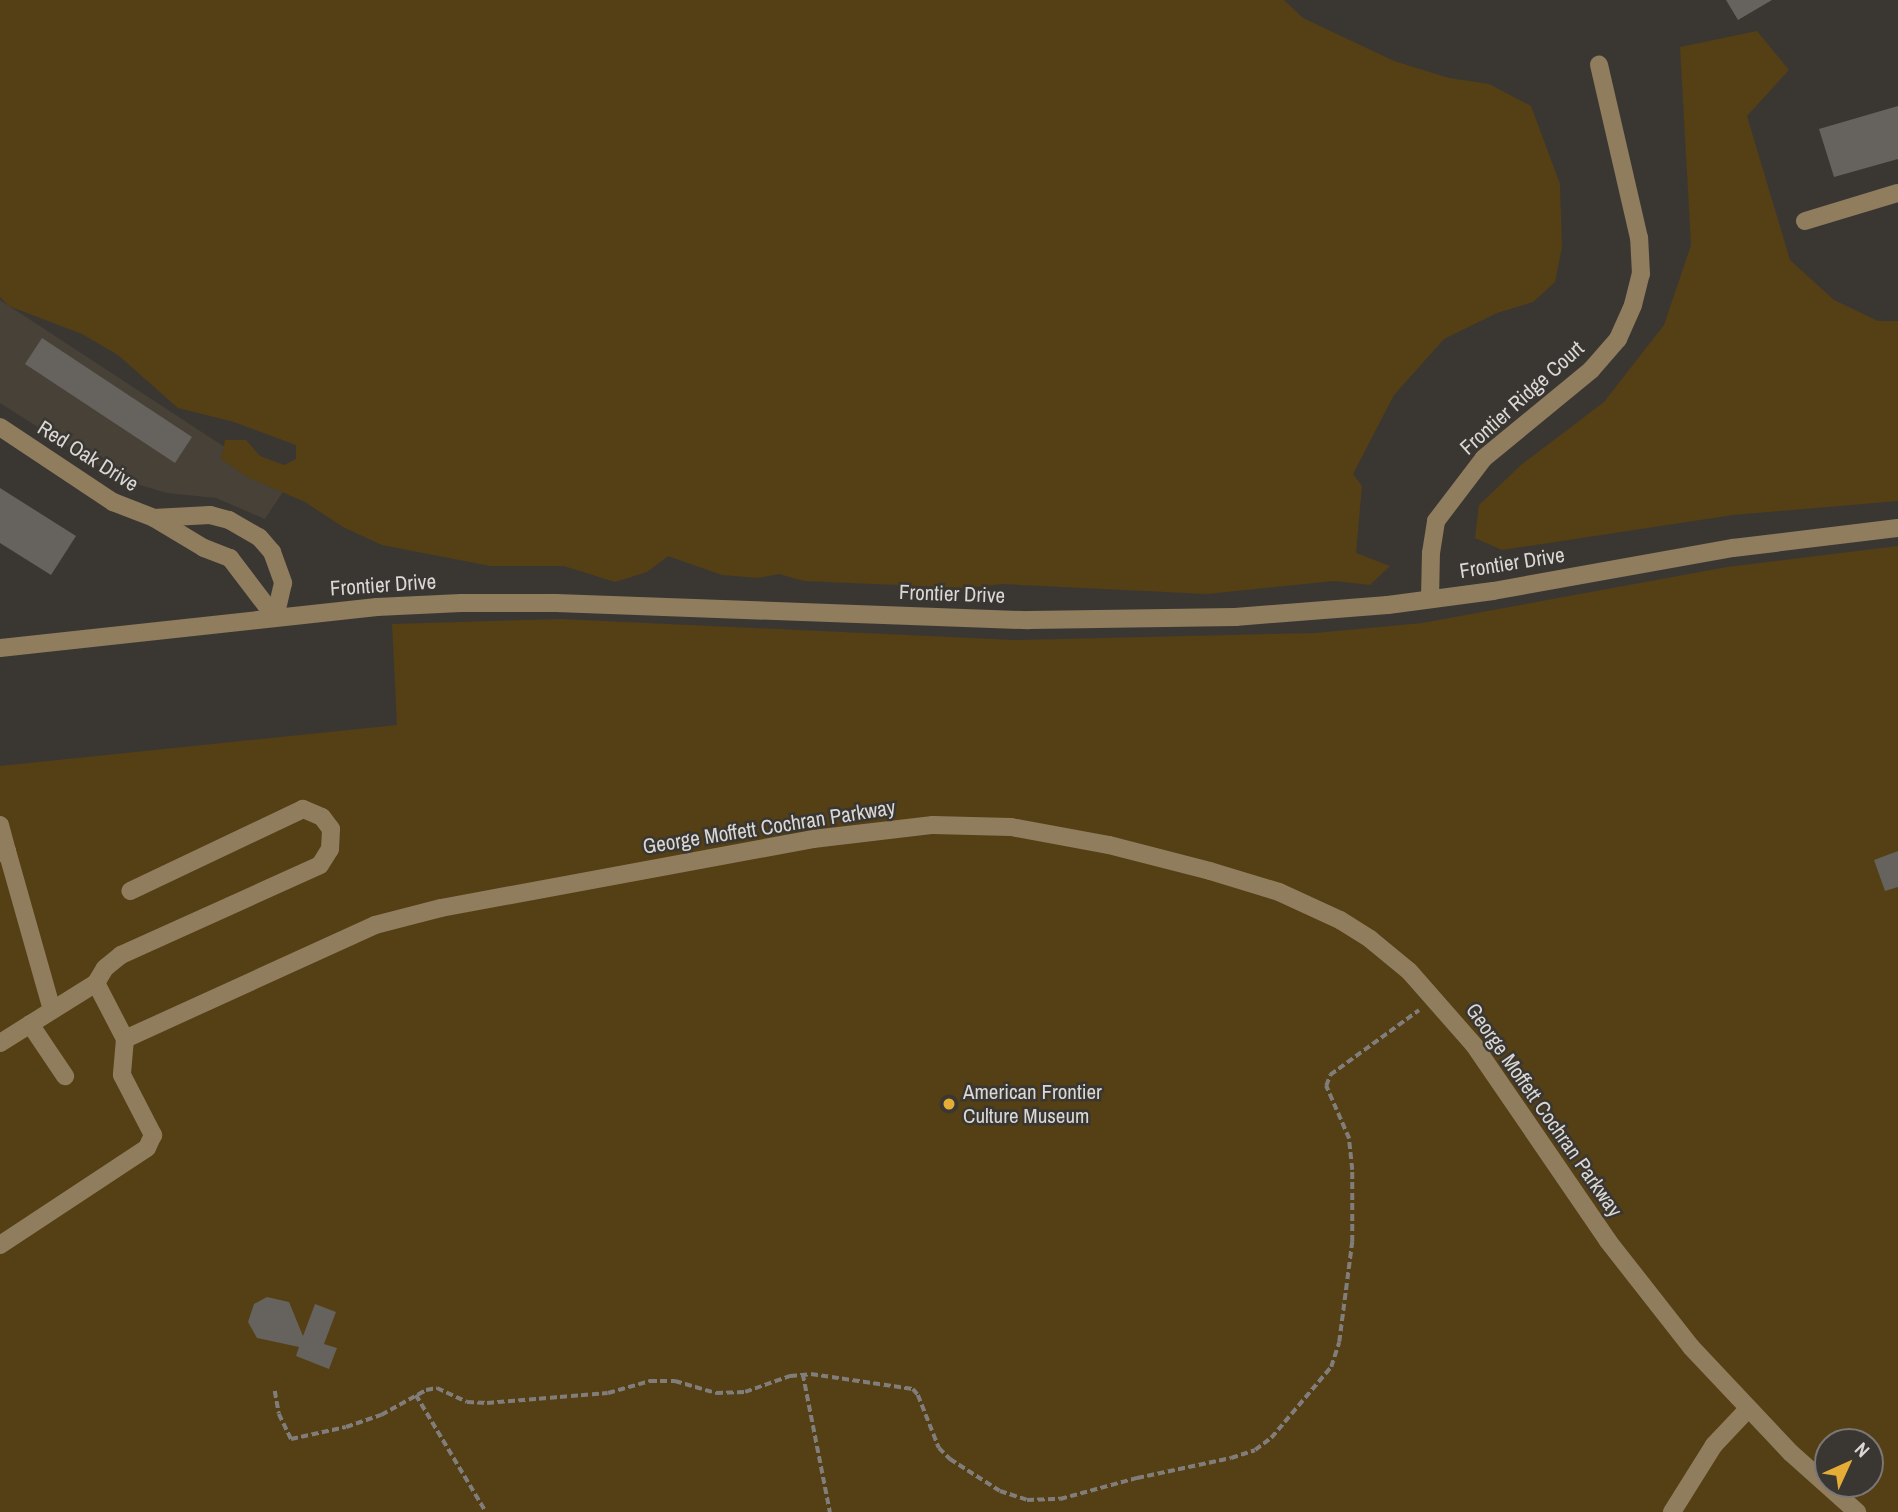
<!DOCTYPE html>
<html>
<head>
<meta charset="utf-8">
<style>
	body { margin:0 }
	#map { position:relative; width:1898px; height:1512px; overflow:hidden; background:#3a3733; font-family:"Archivo Narrow",sans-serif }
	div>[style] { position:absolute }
	.built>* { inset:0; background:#474137 }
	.green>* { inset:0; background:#553f14 }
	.building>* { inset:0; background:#66625d }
	.path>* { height:3.5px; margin-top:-1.75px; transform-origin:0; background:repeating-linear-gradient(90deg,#807d7a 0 7px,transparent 0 10.5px) }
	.minor>* { height:18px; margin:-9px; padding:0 9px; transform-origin:9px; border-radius:9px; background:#907d5d }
	.dots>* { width:19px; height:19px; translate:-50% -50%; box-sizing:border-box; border:4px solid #3a3733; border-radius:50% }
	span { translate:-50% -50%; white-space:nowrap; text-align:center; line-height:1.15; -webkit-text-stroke:5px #3a3733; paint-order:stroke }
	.street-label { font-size:21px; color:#dad8d5 }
	.poi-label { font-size:21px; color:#dad8d5 }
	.left { translate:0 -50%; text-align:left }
	.north { position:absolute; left:1814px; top:1428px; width:70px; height:70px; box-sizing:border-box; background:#3a3733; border:2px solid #7a7774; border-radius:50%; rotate:45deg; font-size:19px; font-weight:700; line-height:28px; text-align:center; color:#dad8d5 }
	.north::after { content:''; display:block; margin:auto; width:24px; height:32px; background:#e6ad36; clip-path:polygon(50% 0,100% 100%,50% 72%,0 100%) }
</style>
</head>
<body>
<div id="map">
	<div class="built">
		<div style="clip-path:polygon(0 300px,286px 487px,265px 519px,216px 498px,167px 493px,120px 479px,0 403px)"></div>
	</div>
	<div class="green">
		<div style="clip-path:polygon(0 0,1284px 0,1303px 18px,1394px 61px,1449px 78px,1489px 84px,1531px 106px,1560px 184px,1562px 247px,1555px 282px,1533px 302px,1497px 313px,1444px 339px,1394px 395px,1353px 474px,1362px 486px,1356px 553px,1390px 566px,1370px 585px,1334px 581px,1207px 594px,1003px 584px,967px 588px,804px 581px,779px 574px,758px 578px,722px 575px,668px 556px,647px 572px,615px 582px,564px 566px,490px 566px,382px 545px,343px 527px,305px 502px,247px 477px,221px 459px,225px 440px,246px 440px,260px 456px,284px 465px,296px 459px,296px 445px,234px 422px,178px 408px,118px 355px,82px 334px,9px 306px,0 297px)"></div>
		<div style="clip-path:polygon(1757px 31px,1789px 70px,1747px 116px,1790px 260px,1834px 300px,1878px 321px,1898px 321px,1898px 501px,1733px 515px,1502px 550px,1475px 538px,1479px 505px,1521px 465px,1604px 402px,1664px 325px,1691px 245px,1680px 47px)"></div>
		<div style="clip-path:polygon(evenodd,1898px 546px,1898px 1512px,0 1512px,0 766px,397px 725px,392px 624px,561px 619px,1015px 640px,1315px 633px,1422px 623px,1727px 567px,1898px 546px,1828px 1442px,1870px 1442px,1870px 1484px,1828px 1484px,1828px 1442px)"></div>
	</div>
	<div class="building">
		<div style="clip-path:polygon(1726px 0,1772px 0,1738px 20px)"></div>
		<div style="clip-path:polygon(1898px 106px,1898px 159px,1834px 177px,1819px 129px)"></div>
		<div style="clip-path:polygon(42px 338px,192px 437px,175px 463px,25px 364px)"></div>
		<div style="clip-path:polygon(0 488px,76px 536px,51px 575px,0 543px)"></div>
		<div style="clip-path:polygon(1898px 851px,1898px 887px,1885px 891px,1874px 860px)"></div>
		<div style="clip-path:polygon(267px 1297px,289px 1302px,303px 1336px,315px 1304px,336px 1312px,324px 1344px,337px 1348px,329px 1369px,296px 1356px,299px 1347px,257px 1338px,248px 1322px,254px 1304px)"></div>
	</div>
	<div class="path">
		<div style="left:803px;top:1374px;width:141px;rotate:78.9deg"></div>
		<div style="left:275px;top:1391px;width:23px;rotate:80deg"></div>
		<div style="left:279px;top:1414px;width:28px;rotate:64deg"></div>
		<div style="left:291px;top:1439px;width:56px;rotate:-12.3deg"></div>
		<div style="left:346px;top:1427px;width:37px;rotate:-19deg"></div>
		<div style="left:381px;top:1415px;width:51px;rotate:-29.1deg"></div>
		<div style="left:426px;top:1390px;width:11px;rotate:-10deg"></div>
		<div style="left:437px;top:1388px;width:33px;rotate:25deg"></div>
		<div style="left:467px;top:1402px;width:20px;rotate:3deg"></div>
		<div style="left:487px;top:1403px;width:121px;rotate:-4.7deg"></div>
		<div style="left:608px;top:1393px;width:44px;rotate:-15.9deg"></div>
		<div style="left:650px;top:1381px;width:25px"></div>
		<div style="left:675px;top:1381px;width:43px;rotate:16.3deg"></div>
		<div style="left:716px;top:1393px;width:29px;rotate:-2deg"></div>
		<div style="left:745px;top:1392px;width:48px;rotate:-19.6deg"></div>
		<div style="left:790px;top:1376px;width:21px;rotate:-5deg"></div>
		<div style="left:811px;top:1374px;width:103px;rotate:8.4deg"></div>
		<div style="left:913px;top:1389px;width:8px;rotate:50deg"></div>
		<div style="left:918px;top:1395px;width:57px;rotate:68.4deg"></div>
		<div style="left:939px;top:1448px;width:16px;rotate:45deg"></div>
		<div style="left:950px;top:1459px;width:59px;rotate:32.6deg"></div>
		<div style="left:1000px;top:1491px;width:28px;rotate:18deg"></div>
		<div style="left:1027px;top:1500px;width:33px;rotate:-2deg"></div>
		<div style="left:1060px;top:1499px;width:80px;rotate:-15.3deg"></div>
		<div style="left:1137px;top:1478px;width:96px;rotate:-12deg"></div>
		<div style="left:1231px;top:1458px;width:25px;rotate:-18deg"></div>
		<div style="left:1255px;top:1450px;width:20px;rotate:-37deg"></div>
		<div style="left:1271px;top:1438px;width:93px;rotate:-49.8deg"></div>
		<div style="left:1331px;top:1367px;width:26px;rotate:-72deg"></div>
		<div style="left:1339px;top:1342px;width:101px;rotate:-82.6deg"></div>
		<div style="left:1352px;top:1242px;width:72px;rotate:-90deg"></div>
		<div style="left:1352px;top:1170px;width:31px;rotate:-96deg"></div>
		<div style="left:1349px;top:1139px;width:58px;rotate:-113.5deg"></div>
		<div style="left:1326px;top:1086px;width:12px;rotate:-70deg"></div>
		<div style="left:1330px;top:1075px;width:110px;rotate:-36.1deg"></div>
		<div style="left:416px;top:1395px;width:136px;rotate:59.1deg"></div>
	</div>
	<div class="minor">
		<div style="left:1805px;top:221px;width:97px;rotate:-16.8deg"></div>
		<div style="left:0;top:427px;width:136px;rotate:33.6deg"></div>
		<div style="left:113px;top:502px;width:44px;rotate:21.3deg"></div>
		<div style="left:154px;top:518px;width:58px;rotate:31deg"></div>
		<div style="left:204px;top:548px;width:28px;rotate:21deg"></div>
		<div style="left:230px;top:558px;width:74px;rotate:52.7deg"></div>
		<div style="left:154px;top:518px;width:56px;rotate:-3.1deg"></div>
		<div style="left:210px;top:515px;width:20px;rotate:15deg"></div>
		<div style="left:229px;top:520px;width:34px;rotate:30deg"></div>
		<div style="left:259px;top:537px;width:20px;rotate:49deg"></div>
		<div style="left:272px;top:552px;width:33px;rotate:70deg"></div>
		<div style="left:283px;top:583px;width:35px;rotate:103deg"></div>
		<div style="left:1430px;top:599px;width:46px;rotate:-88.8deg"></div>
		<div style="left:1431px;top:553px;width:32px;rotate:-81deg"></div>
		<div style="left:1436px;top:521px;width:79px;rotate:-52.7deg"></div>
		<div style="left:1484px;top:458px;width:139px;rotate:-39.4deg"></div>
		<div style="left:1591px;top:370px;width:41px;rotate:-48.9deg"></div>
		<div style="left:1618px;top:339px;width:37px;rotate:-66deg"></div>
		<div style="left:1633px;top:305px;width:32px;rotate:-76deg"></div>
		<div style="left:1641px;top:274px;width:36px;rotate:-93deg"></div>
		<div style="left:1639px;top:238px;width:178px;rotate:-103deg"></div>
		<div style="left:0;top:648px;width:379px;rotate:-6.2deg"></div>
		<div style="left:377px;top:607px;width:84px;rotate:-2.7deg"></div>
		<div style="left:461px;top:603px;width:95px"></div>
		<div style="left:556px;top:603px;width:473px;rotate:2.1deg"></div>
		<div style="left:1029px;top:620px;width:206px;rotate:-0.8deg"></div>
		<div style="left:1235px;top:617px;width:153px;rotate:-4.5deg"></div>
		<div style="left:1388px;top:605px;width:106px;rotate:-7.6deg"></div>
		<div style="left:1493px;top:591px;width:244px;rotate:-10.2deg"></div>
		<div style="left:1733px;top:548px;width:166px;rotate:-6.9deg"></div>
		<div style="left:0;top:825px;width:27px;rotate:75deg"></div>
		<div style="left:0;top:853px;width:7px;rotate:-16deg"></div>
		<div style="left:7px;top:851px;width:165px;rotate:74.2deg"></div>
		<div style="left:96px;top:983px;width:17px;rotate:-59deg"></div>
		<div style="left:105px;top:968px;width:21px;rotate:-39deg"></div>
		<div style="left:121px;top:955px;width:218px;rotate:-24.3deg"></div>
		<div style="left:320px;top:865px;width:19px;rotate:-58deg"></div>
		<div style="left:330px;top:849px;width:20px;rotate:-87deg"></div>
		<div style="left:331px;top:829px;width:15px;rotate:-127deg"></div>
		<div style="left:322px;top:817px;width:21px;rotate:-157deg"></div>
		<div style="left:303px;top:809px;width:191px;rotate:154.6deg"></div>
		<div style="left:30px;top:1024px;width:63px;rotate:56.1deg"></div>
		<div style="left:125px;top:1039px;width:275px;rotate:-24.5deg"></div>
		<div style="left:375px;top:925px;width:68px;rotate:-14.4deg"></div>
		<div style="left:441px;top:908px;width:378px;rotate:-10.5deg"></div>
		<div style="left:813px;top:839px;width:121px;rotate:-6.7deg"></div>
		<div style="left:933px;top:825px;width:78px;rotate:1.5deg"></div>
		<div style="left:1011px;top:827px;width:100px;rotate:10.4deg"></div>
		<div style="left:1109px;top:845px;width:104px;rotate:14.4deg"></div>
		<div style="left:1210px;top:871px;width:72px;rotate:16.9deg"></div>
		<div style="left:1279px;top:892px;width:67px;rotate:24.7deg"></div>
		<div style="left:1340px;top:920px;width:36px;rotate:32deg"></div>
		<div style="left:1370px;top:939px;width:50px;rotate:39.4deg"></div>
		<div style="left:1409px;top:971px;width:98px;rotate:48.7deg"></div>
		<div style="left:1474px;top:1045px;width:237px;rotate:55.6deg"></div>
		<div style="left:1608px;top:1241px;width:135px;rotate:51.9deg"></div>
		<div style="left:1691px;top:1347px;width:146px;rotate:46.7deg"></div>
		<div style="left:1791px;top:1453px;width:89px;rotate:41.8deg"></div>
		<div style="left:0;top:1043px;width:113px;rotate:-32deg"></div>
		<div style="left:96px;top:983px;width:63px;rotate:62.6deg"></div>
		<div style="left:125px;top:1039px;width:36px;rotate:95deg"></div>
		<div style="left:122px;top:1075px;width:68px;rotate:62.7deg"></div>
		<div style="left:153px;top:1135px;width:14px;rotate:115deg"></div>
		<div style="left:147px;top:1148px;width:176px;rotate:146.6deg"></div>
		<div style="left:1672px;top:1512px;width:79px;rotate:-57.9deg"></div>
		<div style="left:1714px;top:1445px;width:50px;rotate:-46.6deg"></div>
	</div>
	<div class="dots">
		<div style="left:949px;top:1104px;background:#e6ad36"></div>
	</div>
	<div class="street-label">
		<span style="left:1522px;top:398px;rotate:-42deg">Frontier Ridge Court</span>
		<span style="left:88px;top:456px;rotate:32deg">Red Oak Drive</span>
		<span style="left:1512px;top:563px;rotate:-9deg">Frontier Drive</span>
		<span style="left:383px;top:585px;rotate:-4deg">Frontier Drive</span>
		<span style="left:952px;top:594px;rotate:2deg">Frontier Drive</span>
		<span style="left:769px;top:827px;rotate:-9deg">George Moffett Cochran Parkway</span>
		<span style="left:1544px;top:1110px;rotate:55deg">George Moffett Cochran Parkway</span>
	</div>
	<div class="poi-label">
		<span class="left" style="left:963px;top:1104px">American Frontier<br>Culture Museum</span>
	</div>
	<div class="north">N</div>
</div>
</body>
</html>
